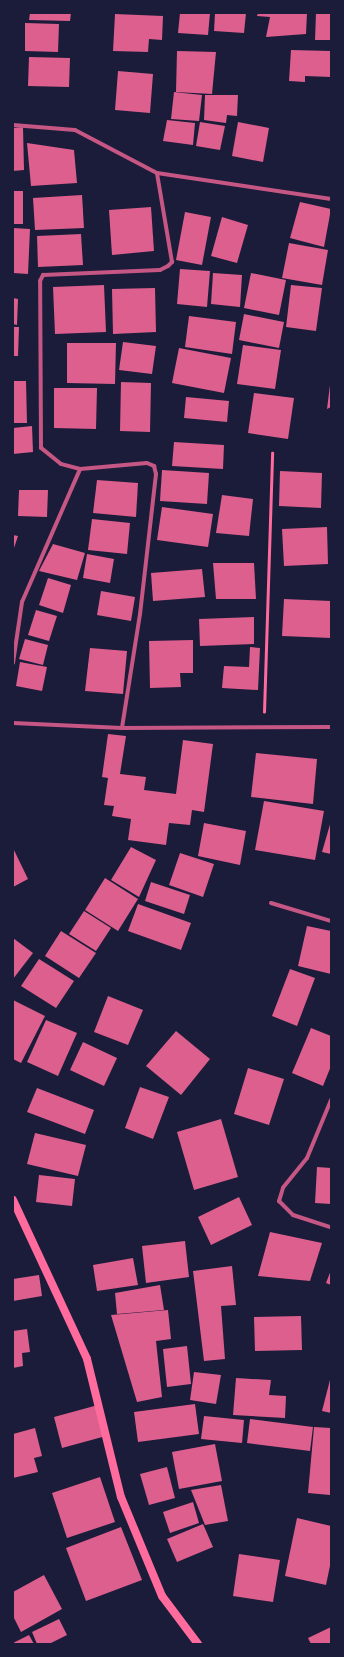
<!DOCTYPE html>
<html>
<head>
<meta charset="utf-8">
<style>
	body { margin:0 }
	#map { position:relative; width:344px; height:1657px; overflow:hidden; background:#1b1b3a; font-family:Rubik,sans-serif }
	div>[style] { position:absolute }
	.building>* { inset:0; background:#dd5f8e }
	.path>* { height:2.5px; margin:-1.25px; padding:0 1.25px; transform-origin:1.25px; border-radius:1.25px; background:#ff6b9d }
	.minor>* { height:4px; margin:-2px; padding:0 2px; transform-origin:2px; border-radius:2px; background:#c65784 }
	.secondary>* { height:8px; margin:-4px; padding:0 4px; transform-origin:4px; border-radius:4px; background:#ff6b9d }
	span { translate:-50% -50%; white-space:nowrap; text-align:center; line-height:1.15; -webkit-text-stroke:4px #1b1b3a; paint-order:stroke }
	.frame { position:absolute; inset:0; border:14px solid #1b1b3a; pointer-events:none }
</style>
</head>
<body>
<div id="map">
	<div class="building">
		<div style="clip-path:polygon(30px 13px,71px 13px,70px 21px,29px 20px)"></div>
		<div style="clip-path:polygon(180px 13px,210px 13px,208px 35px,178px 33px)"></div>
		<div style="clip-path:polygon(215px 13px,246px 13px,244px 33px,214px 31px)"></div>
		<div style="clip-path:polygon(258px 13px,307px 13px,306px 34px,266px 37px,270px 17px,257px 16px)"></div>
		<div style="clip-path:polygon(316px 13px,331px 13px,331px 40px,315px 40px)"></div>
		<div style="clip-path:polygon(115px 14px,163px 16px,162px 40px,149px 39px,148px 52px,113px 51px)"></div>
		<div style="clip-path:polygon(25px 23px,59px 24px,58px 52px,25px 51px)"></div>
		<div style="clip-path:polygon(291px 50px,331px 51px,331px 77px,305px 76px,305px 82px,289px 81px)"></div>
		<div style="clip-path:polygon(177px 51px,216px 52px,212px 94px,176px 92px)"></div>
		<div style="clip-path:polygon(29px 57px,70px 58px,69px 87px,28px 86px)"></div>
		<div style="clip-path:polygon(118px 71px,153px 74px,150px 113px,115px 110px)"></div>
		<div style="clip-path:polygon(174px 92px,202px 95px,199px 121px,171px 119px)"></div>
		<div style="clip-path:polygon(205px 95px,238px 95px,237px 116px,227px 115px,226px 123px,204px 120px)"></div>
		<div style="clip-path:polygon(167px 120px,195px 123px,193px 145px,163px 141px)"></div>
		<div style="clip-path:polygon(200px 122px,225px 126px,220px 150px,196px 146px)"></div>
		<div style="clip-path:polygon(238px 122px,269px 128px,263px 162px,232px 156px)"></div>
		<div style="clip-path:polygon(23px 127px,24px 170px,13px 171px,13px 128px)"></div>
		<div style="clip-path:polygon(27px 143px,74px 150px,77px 183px,31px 186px)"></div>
		<div style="clip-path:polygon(13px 191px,23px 191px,23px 224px,13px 224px)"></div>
		<div style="clip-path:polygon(82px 195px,84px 228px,35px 230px,33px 198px)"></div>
		<div style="clip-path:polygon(300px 202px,331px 209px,324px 247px,290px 238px)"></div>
		<div style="clip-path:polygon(151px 207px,154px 251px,112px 255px,109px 210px)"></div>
		<div style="clip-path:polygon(185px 212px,211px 217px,202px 265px,176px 260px)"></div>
		<div style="clip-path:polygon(222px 217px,248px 225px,237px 263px,211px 256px)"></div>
		<div style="clip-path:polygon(13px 228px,30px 229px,28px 274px,13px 273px)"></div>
		<div style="clip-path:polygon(81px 234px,83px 265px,38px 267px,37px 236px)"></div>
		<div style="clip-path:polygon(289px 243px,328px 250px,322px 285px,282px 278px)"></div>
		<div style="clip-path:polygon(180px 269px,210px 271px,207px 307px,177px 304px)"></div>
		<div style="clip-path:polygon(213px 273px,242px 275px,240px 307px,211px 304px)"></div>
		<div style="clip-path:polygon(251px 273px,286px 280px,279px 315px,244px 308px)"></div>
		<div style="clip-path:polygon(104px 285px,106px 332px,55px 334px,53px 287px)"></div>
		<div style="clip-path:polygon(291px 285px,322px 288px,316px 331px,286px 327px)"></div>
		<div style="clip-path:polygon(155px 288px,156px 332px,113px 334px,112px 289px)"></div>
		<div style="clip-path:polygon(13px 298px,18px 299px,17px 325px,13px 324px)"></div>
		<div style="clip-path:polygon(244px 314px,284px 322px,279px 348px,239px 340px)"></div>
		<div style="clip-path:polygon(189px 316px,236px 322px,232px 354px,185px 347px)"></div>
		<div style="clip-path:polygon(13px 327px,19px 327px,18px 356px,13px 356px)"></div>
		<div style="clip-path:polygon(123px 342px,156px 346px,152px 374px,119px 370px)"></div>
		<div style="clip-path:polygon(67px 343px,116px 343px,115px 384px,67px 383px)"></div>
		<div style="clip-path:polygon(243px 345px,281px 350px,275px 389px,237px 384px)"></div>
		<div style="clip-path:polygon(179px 348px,231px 358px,224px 393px,172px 383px)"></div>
		<div style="clip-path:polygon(13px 381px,26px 381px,27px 423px,13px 423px)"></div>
		<div style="clip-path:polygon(121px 382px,151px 383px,150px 432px,120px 431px)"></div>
		<div style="clip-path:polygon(330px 385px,331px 407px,327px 409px)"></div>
		<div style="clip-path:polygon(54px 388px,97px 388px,96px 429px,54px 428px)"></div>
		<div style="clip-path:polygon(254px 393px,294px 398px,288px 439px,248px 433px)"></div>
		<div style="clip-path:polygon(186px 397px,229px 401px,227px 422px,184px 418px)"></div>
		<div style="clip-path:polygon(32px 426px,33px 452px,13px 454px,13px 428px)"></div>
		<div style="clip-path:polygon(174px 442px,224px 445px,223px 469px,172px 466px)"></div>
		<div style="clip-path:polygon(162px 470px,209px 473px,207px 504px,160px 501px)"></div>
		<div style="clip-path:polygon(280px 471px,322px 473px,321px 508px,279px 506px)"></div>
		<div style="clip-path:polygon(97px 480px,138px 483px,136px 517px,93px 513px)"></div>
		<div style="clip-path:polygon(19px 490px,48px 490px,47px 517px,18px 516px)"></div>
		<div style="clip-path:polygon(222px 495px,253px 499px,249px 536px,216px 533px)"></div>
		<div style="clip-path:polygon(162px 507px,213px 514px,208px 547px,157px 540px)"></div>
		<div style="clip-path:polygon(92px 519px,130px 523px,127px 554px,88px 550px)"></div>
		<div style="clip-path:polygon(327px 527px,328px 564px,284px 566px,282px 529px)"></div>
		<div style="clip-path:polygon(13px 535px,18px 536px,13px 551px)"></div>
		<div style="clip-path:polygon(53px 544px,85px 553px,77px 580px,39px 571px)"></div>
		<div style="clip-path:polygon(87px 554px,114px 559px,110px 583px,83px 578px)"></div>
		<div style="clip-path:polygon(213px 563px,254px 563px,256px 599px,216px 599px)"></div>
		<div style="clip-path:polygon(202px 569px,205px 597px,153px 601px,151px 573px)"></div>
		<div style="clip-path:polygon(48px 578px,71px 585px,63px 613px,39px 605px)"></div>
		<div style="clip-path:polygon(101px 591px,135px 597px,131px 621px,97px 615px)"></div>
		<div style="clip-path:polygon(284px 599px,331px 601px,331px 638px,282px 636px)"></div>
		<div style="clip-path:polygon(36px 610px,57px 616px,49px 641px,28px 635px)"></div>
		<div style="clip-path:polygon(254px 617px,254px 644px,200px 646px,199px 619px)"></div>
		<div style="clip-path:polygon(25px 639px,48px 645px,43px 665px,19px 659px)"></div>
		<div style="clip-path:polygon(193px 640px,193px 673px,180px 673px,181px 687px,150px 688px,149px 641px)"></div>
		<div style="clip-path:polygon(250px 647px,260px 648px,258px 690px,222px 688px,224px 666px,249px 667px)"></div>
		<div style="clip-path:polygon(90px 648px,127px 651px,123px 694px,85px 691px)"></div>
		<div style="clip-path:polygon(20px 662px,47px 667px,42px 691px,16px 686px)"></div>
		<div style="clip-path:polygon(108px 734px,126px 736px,120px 774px,146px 777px,144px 790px,176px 794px,183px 740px,213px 744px,204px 812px,192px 810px,190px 825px,169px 823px,166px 845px,128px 840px,131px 819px,112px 816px,114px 806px,104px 805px,108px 778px,102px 777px)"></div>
		<div style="clip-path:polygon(256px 753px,317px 759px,313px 804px,251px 797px)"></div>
		<div style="clip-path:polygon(264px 801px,324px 811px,315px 860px,255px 850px)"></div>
		<div style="clip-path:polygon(331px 821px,331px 854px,322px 852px)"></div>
		<div style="clip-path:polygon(204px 823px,246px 831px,240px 865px,198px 856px)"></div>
		<div style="clip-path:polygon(131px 847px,156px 860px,139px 897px,111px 880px)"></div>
		<div style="clip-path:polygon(13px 848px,28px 879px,13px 887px)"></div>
		<div style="clip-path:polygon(180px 853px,214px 864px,203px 897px,169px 885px)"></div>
		<div style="clip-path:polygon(105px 878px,138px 899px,118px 931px,85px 910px)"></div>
		<div style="clip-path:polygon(151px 882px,190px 895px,184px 914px,145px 901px)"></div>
		<div style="clip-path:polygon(138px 904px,191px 923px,181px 950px,128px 931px)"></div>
		<div style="clip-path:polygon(84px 911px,111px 928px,96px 951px,69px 934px)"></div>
		<div style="clip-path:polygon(307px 926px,331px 931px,331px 974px,298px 966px)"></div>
		<div style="clip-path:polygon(61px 931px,96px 953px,79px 978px,45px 956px)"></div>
		<div style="clip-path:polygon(13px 938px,33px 953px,13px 979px)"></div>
		<div style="clip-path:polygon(39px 959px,74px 981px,56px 1008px,21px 986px)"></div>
		<div style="clip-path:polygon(290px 969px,315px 978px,297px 1026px,272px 1016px)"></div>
		<div style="clip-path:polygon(108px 996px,143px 1010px,128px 1045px,94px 1032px)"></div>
		<div style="clip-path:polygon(13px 1000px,45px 1016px,21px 1063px,13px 1059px)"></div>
		<div style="clip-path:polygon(46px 1020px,77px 1033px,58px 1076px,27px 1062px)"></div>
		<div style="clip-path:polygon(311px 1028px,331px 1036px,331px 1066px,323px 1086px,292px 1073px)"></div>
		<div style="clip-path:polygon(176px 1031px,210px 1059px,181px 1095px,146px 1066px)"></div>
		<div style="clip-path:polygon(83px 1042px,117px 1058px,104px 1086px,70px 1070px)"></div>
		<div style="clip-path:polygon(248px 1068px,284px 1079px,269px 1125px,234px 1114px)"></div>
		<div style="clip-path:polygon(140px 1087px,169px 1097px,153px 1139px,125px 1128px)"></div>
		<div style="clip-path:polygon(37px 1088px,94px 1110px,85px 1134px,27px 1112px)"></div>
		<div style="clip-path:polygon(221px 1119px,238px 1177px,194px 1190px,177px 1132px)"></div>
		<div style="clip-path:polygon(35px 1133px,86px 1145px,78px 1176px,27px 1164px)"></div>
		<div style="clip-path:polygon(317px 1167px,331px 1168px,331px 1204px,315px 1203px)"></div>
		<div style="clip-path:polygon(39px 1175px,75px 1179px,72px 1206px,36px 1202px)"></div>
		<div style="clip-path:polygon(239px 1197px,252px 1225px,211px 1245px,198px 1217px)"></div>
		<div style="clip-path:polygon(270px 1232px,322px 1243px,310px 1281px,258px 1276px)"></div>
		<div style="clip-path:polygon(185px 1241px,189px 1277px,146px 1283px,142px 1246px)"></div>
		<div style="clip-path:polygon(133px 1258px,138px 1285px,97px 1291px,93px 1265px)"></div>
		<div style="clip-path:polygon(232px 1266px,236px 1305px,221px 1306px,225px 1359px,204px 1361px,193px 1271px)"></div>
		<div style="clip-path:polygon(331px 1270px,331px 1285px,326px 1283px)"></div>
		<div style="clip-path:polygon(39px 1275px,42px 1296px,13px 1301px,13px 1279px)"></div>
		<div style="clip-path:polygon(160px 1285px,164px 1310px,117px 1314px,115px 1293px)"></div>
		<div style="clip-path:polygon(168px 1310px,171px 1339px,156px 1341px,162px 1397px,137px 1402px,111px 1315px)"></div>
		<div style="clip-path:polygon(301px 1316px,302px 1350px,255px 1351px,254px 1317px)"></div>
		<div style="clip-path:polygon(27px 1329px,30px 1352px,22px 1353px,23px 1366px,13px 1368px,13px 1331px)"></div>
		<div style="clip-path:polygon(187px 1346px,191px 1384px,167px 1387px,163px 1349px)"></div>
		<div style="clip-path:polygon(194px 1372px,221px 1375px,216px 1404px,190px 1400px)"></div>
		<div style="clip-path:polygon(331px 1376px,331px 1413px,322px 1411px)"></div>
		<div style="clip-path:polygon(236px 1378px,271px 1380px,269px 1395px,286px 1396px,285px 1418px,233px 1415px)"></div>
		<div style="clip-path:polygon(195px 1404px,199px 1434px,138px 1442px,134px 1412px)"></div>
		<div style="clip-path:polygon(98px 1405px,106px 1436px,62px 1448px,54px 1417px)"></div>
		<div style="clip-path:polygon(204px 1416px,244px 1420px,242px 1443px,201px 1439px)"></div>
		<div style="clip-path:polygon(250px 1419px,313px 1427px,310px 1451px,247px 1443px)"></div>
		<div style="clip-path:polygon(314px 1427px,331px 1428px,330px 1495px,308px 1493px)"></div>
		<div style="clip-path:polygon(35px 1428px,42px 1456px,34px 1458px,38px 1472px,13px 1478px,13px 1434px)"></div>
		<div style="clip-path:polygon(215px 1444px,222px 1481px,179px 1489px,172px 1452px)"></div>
		<div style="clip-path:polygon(167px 1467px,175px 1498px,149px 1505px,140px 1474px)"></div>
		<div style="clip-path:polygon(100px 1477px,115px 1522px,67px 1538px,52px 1493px)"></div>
		<div style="clip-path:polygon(221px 1485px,228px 1521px,205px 1525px,191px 1490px)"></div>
		<div style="clip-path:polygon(193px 1502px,199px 1523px,170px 1533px,163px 1512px)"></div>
		<div style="clip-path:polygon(297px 1518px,331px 1526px,331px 1561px,326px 1585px,285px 1576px)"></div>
		<div style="clip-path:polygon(203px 1524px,213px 1547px,177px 1562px,167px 1539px)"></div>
		<div style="clip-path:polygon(121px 1527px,142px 1580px,86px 1601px,66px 1548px)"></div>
		<div style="clip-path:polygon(239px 1554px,280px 1560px,273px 1602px,233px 1596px)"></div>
		<div style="clip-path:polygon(44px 1575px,62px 1609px,21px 1632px,13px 1616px,13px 1592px)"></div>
		<div style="clip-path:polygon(59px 1619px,67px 1635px,49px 1644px,37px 1644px,32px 1632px)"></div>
		<div style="clip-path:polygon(331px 1627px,331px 1644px,311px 1644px,308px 1638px)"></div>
		<div style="clip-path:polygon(29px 1635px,34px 1644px,13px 1644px,13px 1643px)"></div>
	</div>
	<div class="path">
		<div style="left:264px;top:712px;width:259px;rotate:-88.2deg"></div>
	</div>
	<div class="minor">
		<div style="left:13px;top:125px;width:62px;rotate:4.6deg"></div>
		<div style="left:75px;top:130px;width:93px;rotate:27.7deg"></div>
		<div style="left:157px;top:173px;width:176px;rotate:8.5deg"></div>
		<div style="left:80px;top:469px;width:67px;rotate:-5.1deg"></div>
		<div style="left:147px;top:463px;width:8px;rotate:23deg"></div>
		<div style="left:154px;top:466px;width:8px;rotate:76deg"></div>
		<div style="left:156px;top:474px;width:141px;rotate:96.5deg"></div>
		<div style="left:140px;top:614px;width:115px;rotate:99deg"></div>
		<div style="left:13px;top:663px;width:62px;rotate:-81.6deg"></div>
		<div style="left:22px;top:602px;width:145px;rotate:-66.4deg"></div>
		<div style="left:80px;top:469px;width:20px;rotate:-165deg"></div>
		<div style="left:61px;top:464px;width:26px;rotate:-141deg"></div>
		<div style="left:41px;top:448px;width:167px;rotate:-90.3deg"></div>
		<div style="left:40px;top:281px;width:7px;rotate:-63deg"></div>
		<div style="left:43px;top:275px;width:117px;rotate:-2.4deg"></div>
		<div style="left:160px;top:270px;width:9px;rotate:-27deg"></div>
		<div style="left:168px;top:266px;width:6px;rotate:-45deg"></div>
		<div style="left:172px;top:262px;width:90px;rotate:-99.6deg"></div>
		<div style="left:13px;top:723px;width:109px;rotate:2.6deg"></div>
		<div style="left:122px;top:728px;width:209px;rotate:-0.3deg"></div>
		<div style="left:271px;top:903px;width:63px;rotate:16.7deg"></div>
		<div style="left:331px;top:1100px;width:63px;rotate:112.5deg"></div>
		<div style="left:307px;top:1158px;width:38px;rotate:129deg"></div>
		<div style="left:283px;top:1188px;width:14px;rotate:107deg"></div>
		<div style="left:279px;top:1201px;width:20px;rotate:45deg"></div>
		<div style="left:293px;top:1215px;width:40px;rotate:18deg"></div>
	</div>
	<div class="secondary">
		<div style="left:13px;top:1200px;width:175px;rotate:65deg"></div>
		<div style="left:87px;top:1359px;width:142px;rotate:76.2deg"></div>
		<div style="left:121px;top:1497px;width:107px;rotate:67.5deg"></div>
		<div style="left:162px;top:1596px;width:60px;rotate:53.1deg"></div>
	</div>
	<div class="frame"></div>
</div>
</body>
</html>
